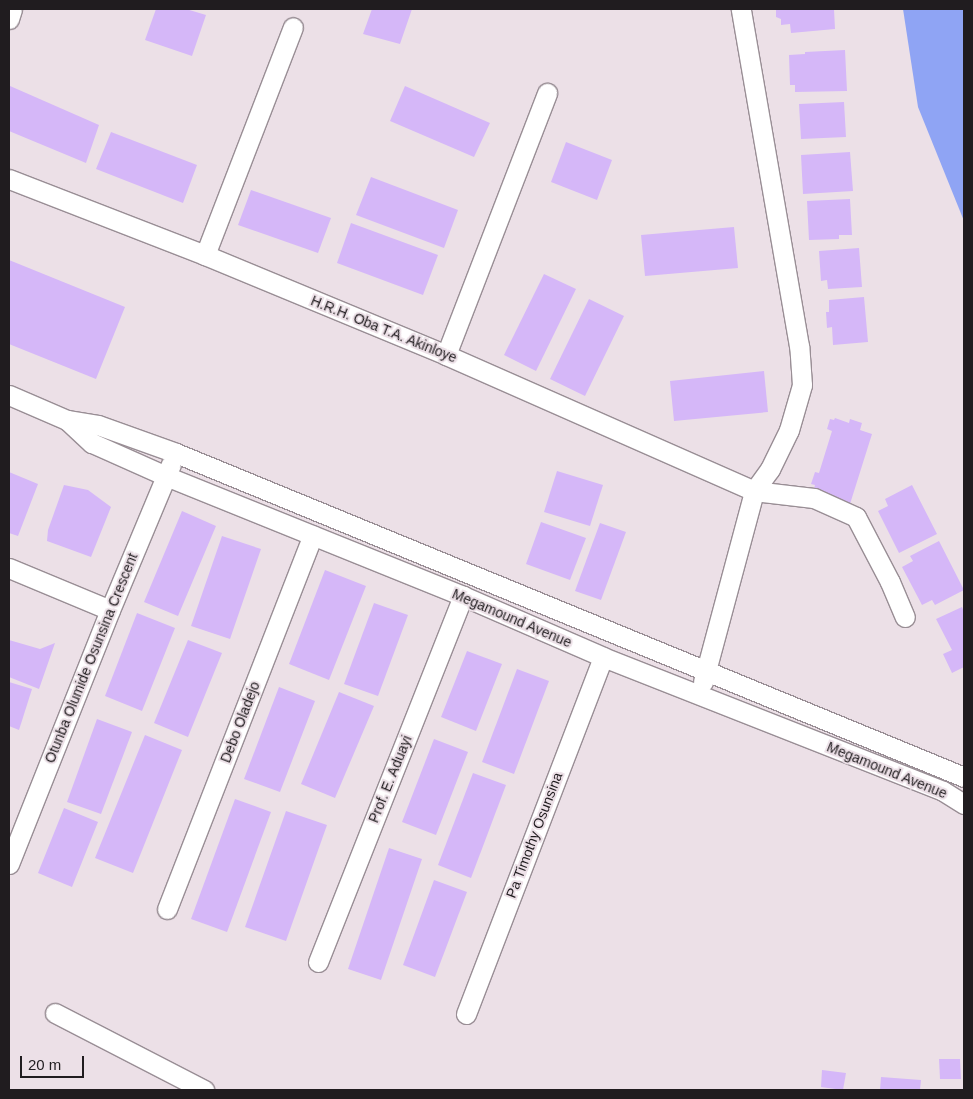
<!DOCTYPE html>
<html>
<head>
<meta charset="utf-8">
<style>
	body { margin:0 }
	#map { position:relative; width:973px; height:1099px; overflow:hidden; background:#ece0e7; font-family:Arial,sans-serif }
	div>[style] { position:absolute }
	.water>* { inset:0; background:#8fa4f4 }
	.building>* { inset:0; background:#d5b7f8 }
	.roads { filter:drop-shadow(1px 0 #998e95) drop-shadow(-1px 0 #998e95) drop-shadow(0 1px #998e95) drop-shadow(0 -1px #998e95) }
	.street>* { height:19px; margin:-9.5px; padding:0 9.5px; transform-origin:9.5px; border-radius:9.5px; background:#fff }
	span { translate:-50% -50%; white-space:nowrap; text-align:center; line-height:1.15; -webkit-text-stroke:4px #ece0e7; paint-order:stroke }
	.street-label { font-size:14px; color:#201c1f }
	.frame { position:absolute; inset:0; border:10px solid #201c1f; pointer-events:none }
	.scale { position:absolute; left:20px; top:1056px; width:64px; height:22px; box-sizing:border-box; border:2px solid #201c1f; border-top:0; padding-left:6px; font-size:15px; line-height:18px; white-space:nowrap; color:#201c1f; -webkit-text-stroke:4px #ece0e7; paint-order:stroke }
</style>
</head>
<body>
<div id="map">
	<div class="water">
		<div style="clip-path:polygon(903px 9px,964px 9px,964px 221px,918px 107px)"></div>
	</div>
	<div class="building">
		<div style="clip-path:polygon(156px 9px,186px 9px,206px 15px,192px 56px,145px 40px)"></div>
		<div style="clip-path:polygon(372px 9px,412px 9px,400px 44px,363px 34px)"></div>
		<div style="clip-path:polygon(776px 9px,834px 9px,835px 29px,791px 33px,790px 24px,781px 25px,781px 19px,776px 17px)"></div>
		<div style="clip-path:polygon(845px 50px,847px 91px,795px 92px,795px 85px,790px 85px,789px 55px,805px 54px,805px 52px)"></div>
		<div style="clip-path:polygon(10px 86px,99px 125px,86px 163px,9px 131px)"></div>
		<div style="clip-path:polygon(405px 86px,490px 123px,474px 157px,390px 121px)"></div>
		<div style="clip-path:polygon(844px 102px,846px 137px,801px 139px,799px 104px)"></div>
		<div style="clip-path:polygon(111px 132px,197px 165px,183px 203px,96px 169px)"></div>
		<div style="clip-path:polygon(566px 142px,612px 160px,597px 200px,551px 182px)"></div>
		<div style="clip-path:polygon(850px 152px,853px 191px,803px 194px,801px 155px)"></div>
		<div style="clip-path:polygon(371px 177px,458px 210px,444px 248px,356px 215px)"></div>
		<div style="clip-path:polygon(251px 190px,331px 218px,318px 253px,238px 225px)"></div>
		<div style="clip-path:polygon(850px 199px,852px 235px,839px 235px,839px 239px,809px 240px,807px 201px)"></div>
		<div style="clip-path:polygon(351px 223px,438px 255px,423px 295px,337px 263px)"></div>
		<div style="clip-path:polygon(734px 227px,738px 268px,645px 276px,641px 235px)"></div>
		<div style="clip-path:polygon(859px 248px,862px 287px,828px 289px,827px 280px,821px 281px,819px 251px)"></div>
		<div style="clip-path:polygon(9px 260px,125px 307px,96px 379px,9px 344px)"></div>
		<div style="clip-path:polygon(544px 274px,576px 289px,536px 371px,504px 355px)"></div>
		<div style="clip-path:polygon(864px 297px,868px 342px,833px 345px,832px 327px,827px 328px,826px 312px,829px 312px,829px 300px)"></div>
		<div style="clip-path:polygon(589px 299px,624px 316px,585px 396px,550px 379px)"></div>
		<div style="clip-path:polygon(764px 371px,768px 412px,674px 421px,670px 381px)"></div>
		<div style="clip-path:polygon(835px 418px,849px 423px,850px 419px,862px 423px,860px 430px,872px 434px,850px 504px,813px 493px,815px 485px,811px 484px,815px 472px,819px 473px,832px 431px,827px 429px,830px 419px,834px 420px)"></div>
		<div style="clip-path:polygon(557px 471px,603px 485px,590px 526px,544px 512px)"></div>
		<div style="clip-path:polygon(9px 472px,38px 484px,18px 536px,9px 533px)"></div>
		<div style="clip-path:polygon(64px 485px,88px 490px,111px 507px,91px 557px,47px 541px,48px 530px)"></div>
		<div style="clip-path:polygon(912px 485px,937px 534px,899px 553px,878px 511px,888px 506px,885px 499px)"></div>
		<div style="clip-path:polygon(182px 511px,216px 526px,178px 616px,144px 602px)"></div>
		<div style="clip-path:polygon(541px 522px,586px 538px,570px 580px,526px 564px)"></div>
		<div style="clip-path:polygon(600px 523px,626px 532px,601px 600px,575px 591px)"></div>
		<div style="clip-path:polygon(222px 536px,261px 549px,230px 639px,191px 626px)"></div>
		<div style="clip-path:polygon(939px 541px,964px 590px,935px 605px,932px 600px,922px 605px,902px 567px,913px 561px,910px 556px)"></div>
		<div style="clip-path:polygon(325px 570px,366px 586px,329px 680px,289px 664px)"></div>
		<div style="clip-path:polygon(374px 603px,408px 615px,378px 696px,344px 684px)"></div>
		<div style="clip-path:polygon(962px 607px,964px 612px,964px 667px,952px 673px,943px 654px,952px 650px,936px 619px)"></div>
		<div style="clip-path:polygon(137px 613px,175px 628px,142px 711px,105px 696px)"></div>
		<div style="clip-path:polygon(9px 640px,40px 649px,55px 643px,39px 689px,9px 677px)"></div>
		<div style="clip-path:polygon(188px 640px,222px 653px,188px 737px,154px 723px)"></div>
		<div style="clip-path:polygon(467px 651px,502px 664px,476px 731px,441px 717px)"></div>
		<div style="clip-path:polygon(517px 669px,549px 681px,514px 774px,482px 762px)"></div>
		<div style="clip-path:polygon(9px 682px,32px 689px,19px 730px,9px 726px)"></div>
		<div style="clip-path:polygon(279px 687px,315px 701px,280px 792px,244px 779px)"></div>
		<div style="clip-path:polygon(339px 692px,374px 706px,335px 798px,301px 784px)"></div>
		<div style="clip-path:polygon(97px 719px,132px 732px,101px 814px,67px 802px)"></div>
		<div style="clip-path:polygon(145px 735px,182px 750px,133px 873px,95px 858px)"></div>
		<div style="clip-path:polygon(434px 739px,468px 752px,436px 835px,402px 822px)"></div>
		<div style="clip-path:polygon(473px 773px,506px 785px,471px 878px,438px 865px)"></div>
		<div style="clip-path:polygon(235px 799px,271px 812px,227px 932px,191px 919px)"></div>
		<div style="clip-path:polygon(64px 808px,98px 822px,72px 887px,38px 873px)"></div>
		<div style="clip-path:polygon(286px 811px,327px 825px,286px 941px,245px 927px)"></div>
		<div style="clip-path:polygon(389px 848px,422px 859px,381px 980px,348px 969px)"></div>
		<div style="clip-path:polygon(434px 880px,467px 892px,435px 977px,403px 965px)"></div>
		<div style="clip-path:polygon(939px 1059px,960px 1059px,961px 1079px,940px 1079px)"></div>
		<div style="clip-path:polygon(822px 1070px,846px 1073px,843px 1090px,821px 1087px)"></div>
		<div style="clip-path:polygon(881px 1077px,921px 1080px,920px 1090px,880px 1090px)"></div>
	</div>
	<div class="roads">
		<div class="street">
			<div style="left:9px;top:19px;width:10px;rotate:-73deg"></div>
			<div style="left:9px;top:179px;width:210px;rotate:21.2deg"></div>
			<div style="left:205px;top:255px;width:261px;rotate:22.5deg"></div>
			<div style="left:446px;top:355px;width:337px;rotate:23.8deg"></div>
			<div style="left:754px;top:491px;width:60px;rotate:6.7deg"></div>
			<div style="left:814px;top:498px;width:46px;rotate:24.3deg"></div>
			<div style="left:856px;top:517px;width:73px;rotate:62.4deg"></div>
			<div style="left:890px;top:582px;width:38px;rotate:67deg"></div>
			<div style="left:205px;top:255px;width:244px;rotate:-68.9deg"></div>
			<div style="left:446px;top:355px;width:281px;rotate:-68.9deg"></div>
			<div style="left:9px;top:395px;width:63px;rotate:23.3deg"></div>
			<div style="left:67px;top:420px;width:31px;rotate:9deg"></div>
			<div style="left:98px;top:425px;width:83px;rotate:19.7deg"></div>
			<div style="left:176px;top:453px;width:852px;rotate:22.35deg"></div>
			<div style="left:67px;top:420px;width:34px;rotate:43deg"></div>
			<div style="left:92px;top:443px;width:81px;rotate:24deg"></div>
			<div style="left:166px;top:476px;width:320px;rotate:22deg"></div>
			<div style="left:463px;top:596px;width:153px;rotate:23.5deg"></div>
			<div style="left:603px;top:657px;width:365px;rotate:21.5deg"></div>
			<div style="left:943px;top:791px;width:25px;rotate:32deg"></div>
			<div style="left:9px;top:568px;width:109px;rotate:22.6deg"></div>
			<div style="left:703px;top:682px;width:198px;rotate:-75deg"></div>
			<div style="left:754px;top:491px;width:27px;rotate:-54deg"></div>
			<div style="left:770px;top:469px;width:43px;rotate:-64deg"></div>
			<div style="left:789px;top:430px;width:47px;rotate:-73.9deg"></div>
			<div style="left:802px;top:385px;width:39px;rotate:-94deg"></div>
			<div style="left:799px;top:346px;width:342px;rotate:-99.8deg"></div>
			<div style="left:9px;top:864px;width:273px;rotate:-68.3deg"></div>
			<div style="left:110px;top:610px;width:158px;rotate:-67.3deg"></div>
			<div style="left:167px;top:909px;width:401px;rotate:-68.7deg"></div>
			<div style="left:318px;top:962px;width:394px;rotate:-68.4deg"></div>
			<div style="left:55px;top:1013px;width:168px;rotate:27.3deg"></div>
			<div style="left:466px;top:1014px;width:382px;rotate:-69deg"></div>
		</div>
	</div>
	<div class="street-label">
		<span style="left:384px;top:329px;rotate:22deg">H.R.H. Oba T.A. Akinloye</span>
		<span style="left:512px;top:618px;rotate:23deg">Megamound Avenue</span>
		<span style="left:91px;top:658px;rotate:-68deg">Otunba Olumide Osunsina Crescent</span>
		<span style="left:240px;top:722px;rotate:-69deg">Debo Oladejo</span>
		<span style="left:887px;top:770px;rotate:22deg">Megamound Avenue</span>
		<span style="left:390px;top:779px;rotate:-68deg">Prof. E. Aduayi</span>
		<span style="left:534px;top:835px;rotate:-69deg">Pa Timothy Osunsina</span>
	</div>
	<div class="frame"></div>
	<div class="scale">20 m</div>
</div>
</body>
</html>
